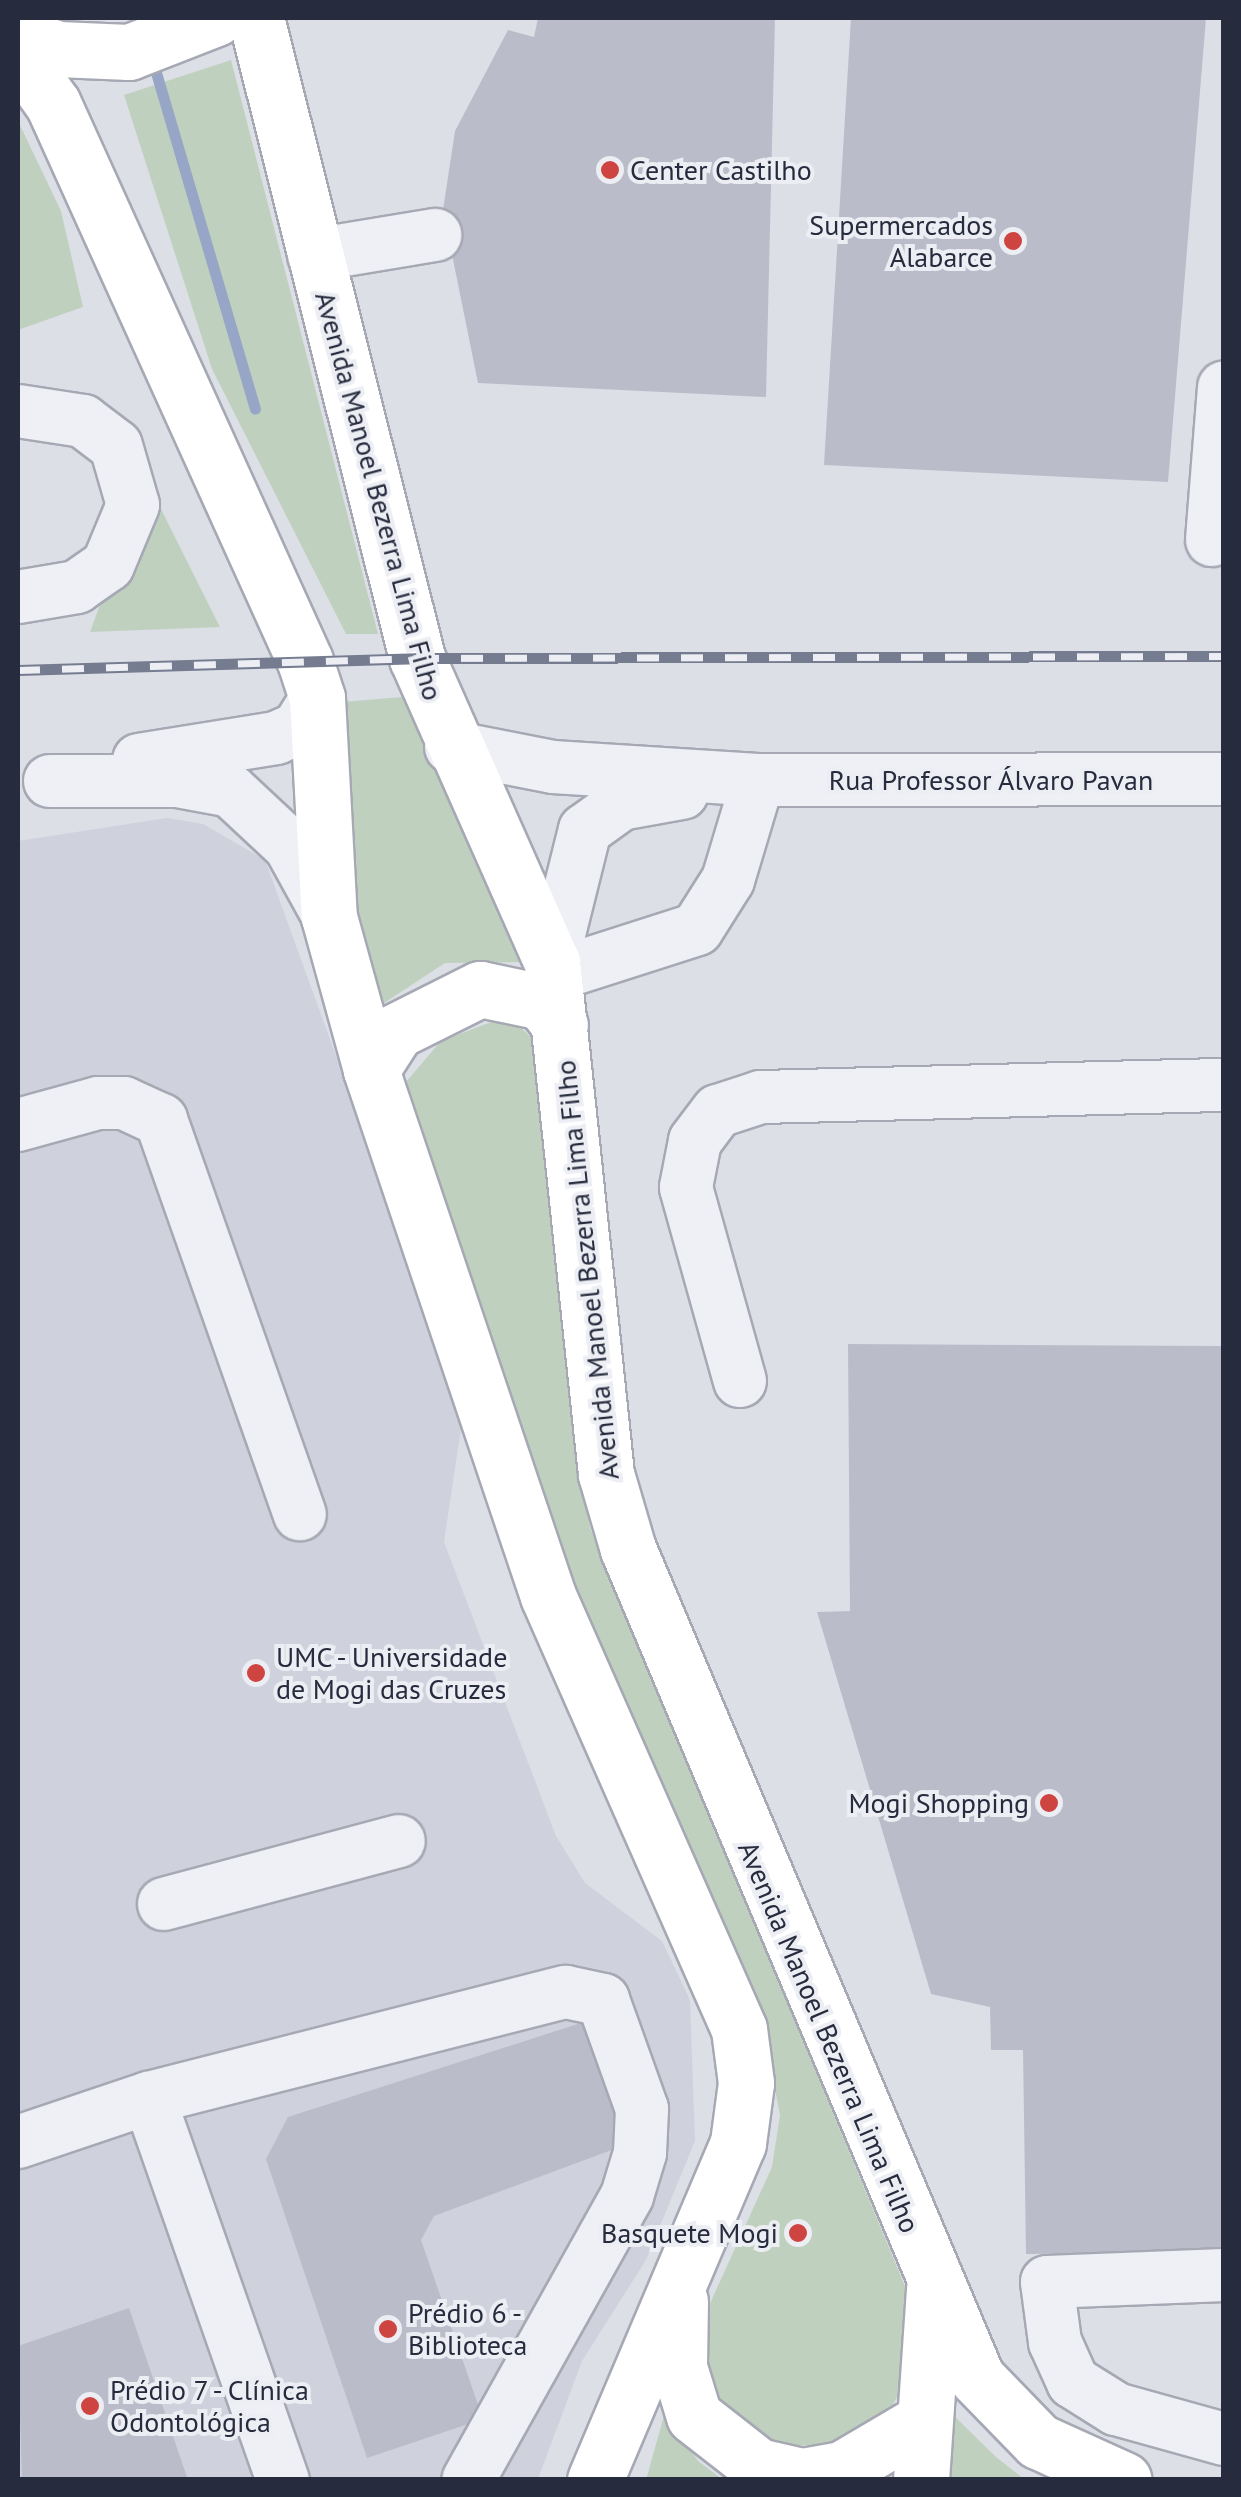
<!DOCTYPE html>
<html>
<head>
<meta charset="utf-8">
<style>
	body { margin:0 }
	#map { position:relative; width:1241px; height:2497px; overflow:hidden; background:#dddfe7; font-family:"PT Sans",sans-serif }
	div>[style] { position:absolute }
	.built>* { inset:0; background:#cfd1dc }
	.green>* { inset:0; background:#bfd1be }
	.stream>* { height:11px; margin:-5.5px; padding:0 5.5px; transform-origin:5.5px; border-radius:5.5px; background:#97a6c7 }
	.building>* { inset:0; background:#babdc9 }
	.roads { filter:drop-shadow(2px 0 #a6a9b4) drop-shadow(-2px 0 #a6a9b4) drop-shadow(0 2px #a6a9b4) drop-shadow(0 -2px #a6a9b4) }
	.minor>* { height:52px; margin:-26px; padding:0 26px; transform-origin:26px; border-radius:26px; background:#eff0f5 }
	.major>* { height:55px; margin:-27.5px; padding:0 27.5px; transform-origin:27.5px; border-radius:27.5px; background:#fff }
	.rail>* { height:11px; margin-top:-5.5px; transform-origin:0; background:repeating-linear-gradient(90deg,#eceef4 0 22px,#767c90 0 44px); box-sizing:border-box; border-block:2px solid #767c90 }
	.dots>* { width:28px; height:28px; translate:-50% -50%; box-sizing:border-box; border:5px solid #eceef4; border-radius:50% }
	span { translate:-50% -50%; white-space:nowrap; text-align:center; line-height:1.15; -webkit-text-stroke:8px #eceef4; paint-order:stroke }
	.poi-label { font-size:28px; color:#262b3d }
	.left { translate:0 -50%; text-align:left }
	.right { translate:-100% -50%; text-align:right }
	.street-label { font-size:28px; color:#262b3d }
	.frame { position:absolute; inset:0; border:20px solid #262b3d; pointer-events:none }
</style>
</head>
<body>
<div id="map">
	<div class="built">
		<div style="clip-path:polygon(167px 818px,203px 824px,265px 860px,464px 1409px,444px 1542px,556px 1836px,585px 1883px,662px 1941px,690px 2000px,695px 2141px,646px 2260px,582px 2361px,538px 2479px,18px 2480px,18px 841px)"></div>
	</div>
	<div class="green">
		<div style="clip-path:polygon(231px 60px,378px 634px,346px 634px,212px 369px,124px 95px)"></div>
		<div style="clip-path:polygon(18px 121px,61px 211px,83px 307px,18px 330px)"></div>
		<div style="clip-path:polygon(146px 479px,220px 627px,90px 632px)"></div>
		<div style="clip-path:polygon(402px 697px,527px 962px,445px 963px,375px 1009px,359px 956px,342px 702px)"></div>
		<div style="clip-path:polygon(494px 1021px,515px 1022px,540px 1046px,546px 1074px,590px 1528px,912px 2303px,906px 2381px,891px 2408px,842px 2444px,779px 2446px,749px 2432px,707px 2383px,702px 2321px,772px 2167px,780px 2115px,771px 2069px,559px 1551px,405px 1083px,441px 1041px)"></div>
		<div style="clip-path:polygon(943px 2405px,996px 2457px,1024px 2479px,939px 2480px)"></div>
		<div style="clip-path:polygon(665px 2412px,698px 2461px,722px 2479px,646px 2480px)"></div>
	</div>
	<div class="stream">
		<div style="left:155px;top:69px;width:354px;rotate:73.6deg"></div>
	</div>
	<div class="building">
		<div style="clip-path:polygon(538px 18px,775px 18px,766px 397px,478px 383px,443px 210px,455px 131px,508px 30px,534px 37px)"></div>
		<div style="clip-path:polygon(851px 18px,1206px 18px,1168px 482px,824px 465px)"></div>
		<div style="clip-path:polygon(848px 1344px,1224px 1346px,1224px 2252px,1026px 2254px,1023px 2050px,991px 2050px,990px 2007px,931px 1994px,817px 1612px,850px 1611px)"></div>
		<div style="clip-path:polygon(584px 2022px,625px 2145px,434px 2216px,421px 2240px,483px 2419px,367px 2458px,266px 2159px,288px 2117px)"></div>
		<div style="clip-path:polygon(129px 2308px,188px 2480px,22px 2480px,18px 2346px)"></div>
	</div>
	<div class="roads">
		<div class="minor">
			<div style="left:314px;top:255px;width:123px;rotate:-9.4deg"></div>
			<div style="left:18px;top:411px;width:66px;rotate:8.7deg"></div>
			<div style="left:83px;top:421px;width:41px;rotate:37.1deg"></div>
			<div style="left:116px;top:446px;width:61px;rotate:73.9deg"></div>
			<div style="left:133px;top:505px;width:65px;rotate:112.6deg"></div>
			<div style="left:108px;top:565px;width:38px;rotate:145deg"></div>
			<div style="left:77px;top:587px;width:60px;rotate:170.4deg"></div>
			<div style="left:1212px;top:540px;width:153px;rotate:-85.5deg"></div>
			<div style="left:451px;top:747px;width:104px;rotate:11.1deg"></div>
			<div style="left:553px;top:767px;width:205px;rotate:3.6deg"></div>
			<div style="left:758px;top:780px;width:466px;rotate:-0.1deg"></div>
			<div style="left:139px;top:760px;width:139px;rotate:-9.1deg"></div>
			<div style="left:276px;top:738px;width:24px;rotate:-24deg"></div>
			<div style="left:298px;top:728px;width:36px;rotate:-58deg"></div>
			<div style="left:50px;top:781px;width:127px"></div>
			<div style="left:177px;top:781px;width:55px;rotate:10.5deg"></div>
			<div style="left:231px;top:791px;width:81px;rotate:43deg"></div>
			<div style="left:290px;top:846px;width:81px;rotate:61.2deg"></div>
			<div style="left:552px;top:962px;width:136px;rotate:-76deg"></div>
			<div style="left:585px;top:830px;width:44px;rotate:-35.8deg"></div>
			<div style="left:621px;top:804px;width:62px;rotate:-10.2deg"></div>
			<div style="left:554px;top:975px;width:150px;rotate:-17.8deg"></div>
			<div style="left:697px;top:929px;width:58px;rotate:-57.7deg"></div>
			<div style="left:728px;top:880px;width:104px;rotate:-73.3deg"></div>
			<div style="left:18px;top:1125px;width:83px;rotate:-15.4deg"></div>
			<div style="left:98px;top:1103px;width:26px"></div>
			<div style="left:124px;top:1103px;width:41px;rotate:24.7deg"></div>
			<div style="left:161px;top:1120px;width:418px;rotate:70.6deg"></div>
			<div style="left:740px;top:1381px;width:201px;rotate:-105.6deg"></div>
			<div style="left:686px;top:1187px;width:47px;rotate:-78.9deg"></div>
			<div style="left:695px;top:1141px;width:38px;rotate:-53deg"></div>
			<div style="left:718px;top:1111px;width:45px;rotate:-18deg"></div>
			<div style="left:761px;top:1097px;width:463px;rotate:-1.5deg"></div>
			<div style="left:164px;top:1904px;width:243px;rotate:-15deg"></div>
			<div style="left:149px;top:2098px;width:405px;rotate:70.7deg"></div>
			<div style="left:18px;top:2142px;width:138px;rotate:-18.6deg"></div>
			<div style="left:149px;top:2098px;width:430px;rotate:-14.3deg"></div>
			<div style="left:566px;top:1992px;width:38px;rotate:12deg"></div>
			<div style="left:603px;top:2000px;width:116px;rotate:70.3deg"></div>
			<div style="left:642px;top:2109px;width:44px;rotate:92.6deg"></div>
			<div style="left:640px;top:2153px;width:45px;rotate:106.8deg"></div>
			<div style="left:627px;top:2196px;width:325px;rotate:119.2deg"></div>
			<div style="left:1224px;top:2275px;width:177px;rotate:177.7deg"></div>
			<div style="left:1047px;top:2282px;width:61px;rotate:82.4deg"></div>
			<div style="left:1055px;top:2342px;width:44px;rotate:65.8deg"></div>
			<div style="left:1073px;top:2382px;width:51px;rotate:32.1deg"></div>
			<div style="left:1116px;top:2409px;width:112px;rotate:15.5deg"></div>
		</div>
		<div class="major">
			<div style="left:256px;top:18px;width:660px;rotate:75.88deg"></div>
			<div style="left:417px;top:658px;width:333px;rotate:66.1deg"></div>
			<div style="left:552px;top:962px;width:515px;rotate:83.98deg"></div>
			<div style="left:606px;top:1474px;width:78px;rotate:73.7deg"></div>
			<div style="left:628px;top:1549px;width:899px;rotate:67.17deg"></div>
			<div style="left:977px;top:2378px;width:88px;rotate:45.9deg"></div>
			<div style="left:1038px;top:2441px;width:94px;rotate:24.4deg"></div>
			<div style="left:18px;top:34px;width:43px;rotate:20.6deg"></div>
			<div style="left:58px;top:49px;width:71px;rotate:2.4deg"></div>
			<div style="left:129px;top:52px;width:93px;rotate:-21.3deg"></div>
			<div style="left:18px;top:55px;width:60px;rotate:54.5deg"></div>
			<div style="left:53px;top:104px;width:611px;rotate:65.66deg"></div>
			<div style="left:305px;top:661px;width:39px;rotate:72deg"></div>
			<div style="left:317px;top:698px;width:219px;rotate:86.9deg"></div>
			<div style="left:329px;top:917px;width:159px;rotate:74.6deg"></div>
			<div style="left:371px;top:1070px;width:555px;rotate:71.4deg"></div>
			<div style="left:548px;top:1596px;width:473px;rotate:66.2deg"></div>
			<div style="left:739px;top:2029px;width:54px;rotate:82.6deg"></div>
			<div style="left:746px;top:2083px;width:61px;rotate:97.6deg"></div>
			<div style="left:738px;top:2143px;width:366px;rotate:113deg"></div>
			<div style="left:371px;top:1070px;width:46px;rotate:-57.3deg"></div>
			<div style="left:396px;top:1031px;width:94px;rotate:-26.6deg"></div>
			<div style="left:480px;top:989px;width:63px;rotate:11.8deg"></div>
			<div style="left:542px;top:1002px;width:29px;rotate:52deg"></div>
			<div style="left:680px;top:2301px;width:66px;rotate:90.9deg"></div>
			<div style="left:679px;top:2367px;width:51px;rotate:73deg"></div>
			<div style="left:694px;top:2416px;width:81px;rotate:38deg"></div>
			<div style="left:758px;top:2466px;width:45px;rotate:12.8deg"></div>
			<div style="left:802px;top:2476px;width:41px;rotate:-9.9deg"></div>
			<div style="left:842px;top:2469px;width:96px;rotate:-30.6deg"></div>
			<div style="left:921px;top:2480px;width:192px;rotate:-86.1deg"></div>
		</div>
	</div>
	<div class="rail">
		<div style="left:18px;top:670px;width:399px;rotate:-1.7deg"></div>
		<div style="left:417px;top:658px;width:807px;rotate:-0.14deg"></div>
	</div>
	<div class="dots">
		<div style="left:610px;top:170px;background:#cd4440"></div>
		<div style="left:1013px;top:241px;background:#cd4440"></div>
		<div style="left:256px;top:1673px;background:#cd4440"></div>
		<div style="left:1049px;top:1803px;background:#cd4440"></div>
		<div style="left:798px;top:2233px;background:#cd4440"></div>
		<div style="left:388px;top:2329px;background:#cd4440"></div>
		<div style="left:90px;top:2406px;background:#cd4440"></div>
	</div>
	<div class="poi-label">
		<span class="left" style="left:630px;top:170px">Center Castilho</span>
		<span class="right" style="left:993px;top:241px">Supermercados<br>Alabarce</span>
		<span class="left" style="left:276px;top:1673px">UMC - Universidade<br>de Mogi das Cruzes</span>
		<span class="right" style="left:1029px;top:1803px">Mogi Shopping</span>
		<span class="right" style="left:778px;top:2233px">Basquete Mogi</span>
		<span class="left" style="left:408px;top:2329px">Prédio 6 -<br>Biblioteca</span>
		<span class="left" style="left:110px;top:2406px">Prédio 7 - Clínica<br>Odontológica</span>
	</div>
	<div class="street-label">
		<span style="left:379px;top:496px;rotate:75deg">Avenida Manoel Bezerra Lima Filho</span>
		<span style="left:991px;top:780px">Rua Professor Álvaro Pavan</span>
		<span style="left:587px;top:1270px;rotate:-96deg">Avenida Manoel Bezerra Lima Filho</span>
		<span style="left:829px;top:2037px;rotate:67deg">Avenida Manoel Bezerra Lima Filho</span>
	</div>
	<div class="frame"></div>
</div>
</body>
</html>
